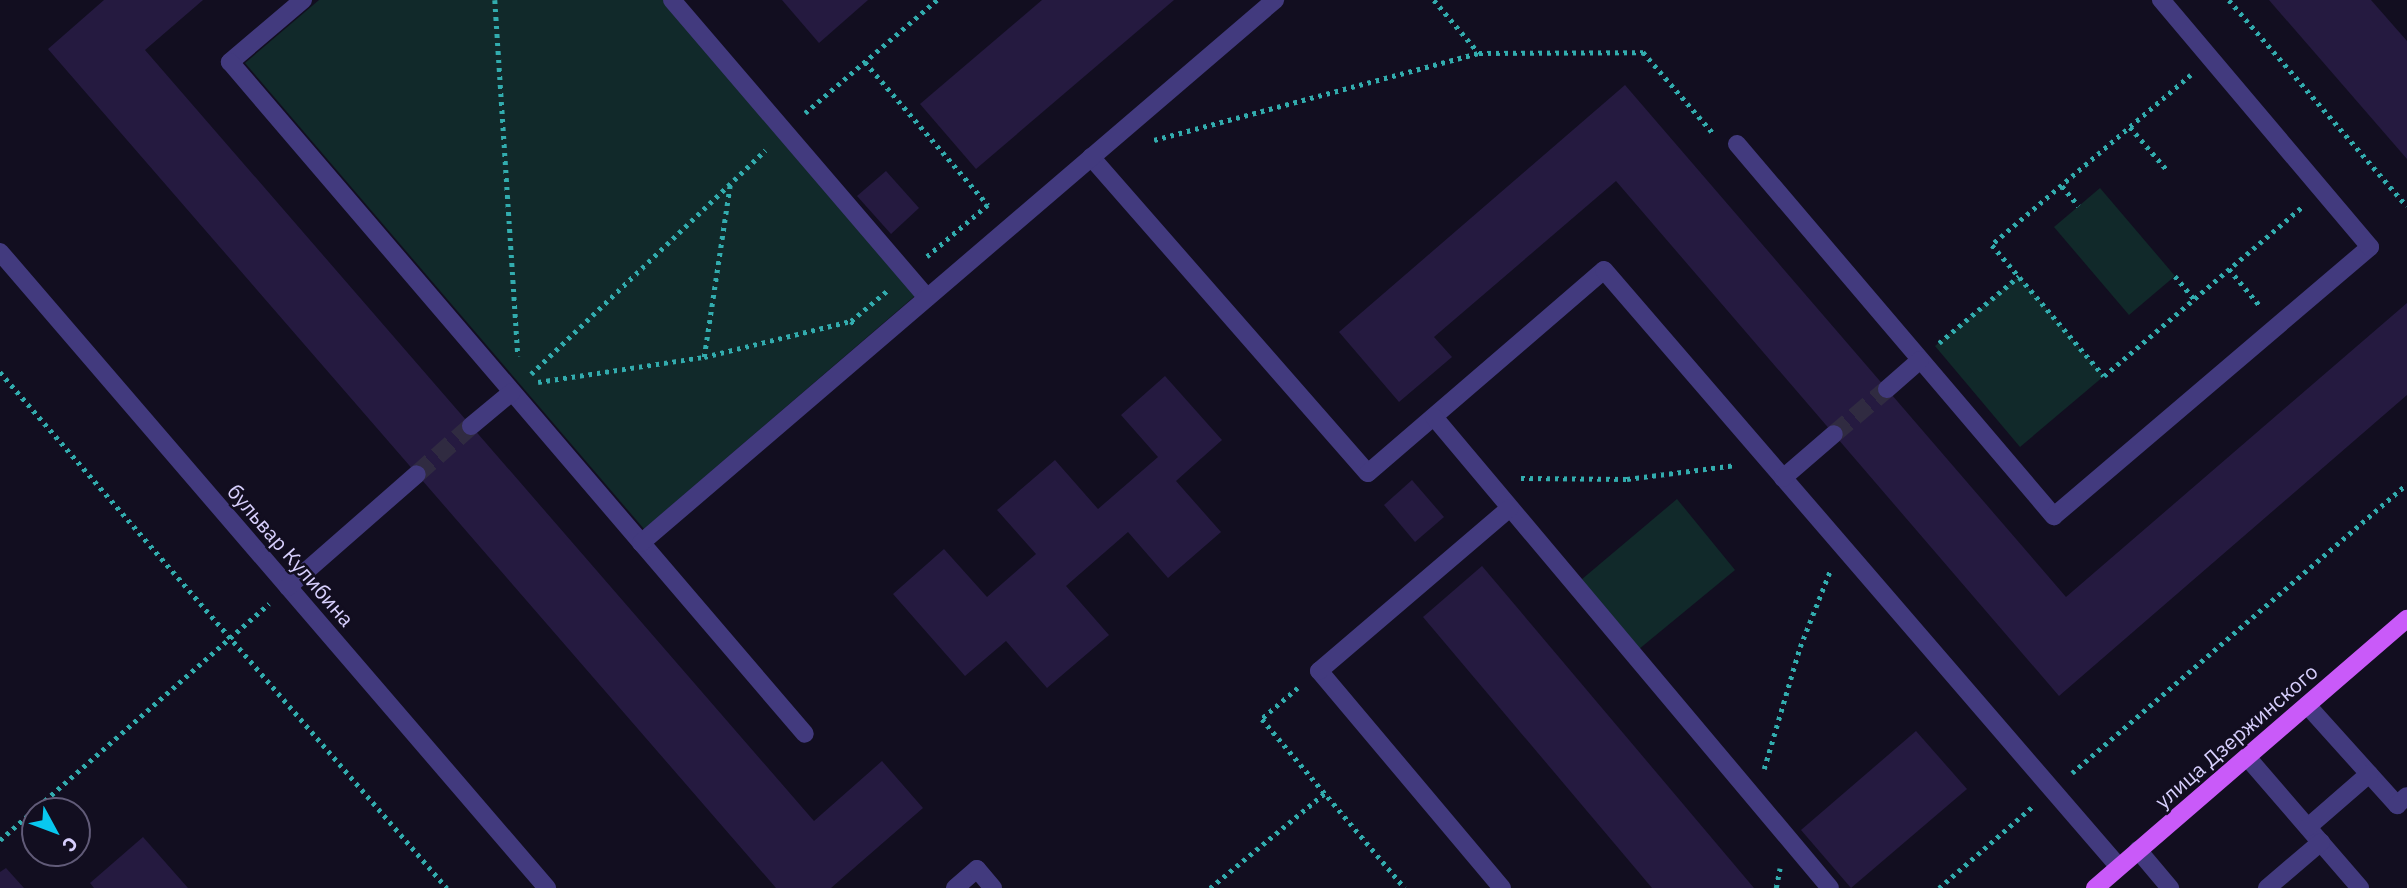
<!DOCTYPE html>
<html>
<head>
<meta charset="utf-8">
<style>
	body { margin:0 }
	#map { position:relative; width:2407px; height:888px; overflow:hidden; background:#120e20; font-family:"IBM Plex Sans",sans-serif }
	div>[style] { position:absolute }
	.green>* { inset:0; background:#11292a }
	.building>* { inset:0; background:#251a40 }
	.minor-tunnel>* { height:18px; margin-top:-9px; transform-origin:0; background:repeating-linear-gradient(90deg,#302b41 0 18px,transparent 0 27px) }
	.path>* { height:4.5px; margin-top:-2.25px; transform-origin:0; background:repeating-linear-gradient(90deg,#32acae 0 3.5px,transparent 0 8.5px) }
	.minor>* { height:18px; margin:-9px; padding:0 9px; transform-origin:9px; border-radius:9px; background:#423a7e }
	.major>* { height:18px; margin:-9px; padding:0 9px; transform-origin:9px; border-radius:9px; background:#c95af9 }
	span { translate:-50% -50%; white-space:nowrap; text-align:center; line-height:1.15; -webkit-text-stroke:5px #120e20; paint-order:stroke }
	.street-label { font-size:21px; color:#d7cffd }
	.north { position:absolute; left:21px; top:797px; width:70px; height:70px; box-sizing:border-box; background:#120e20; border:2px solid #615b78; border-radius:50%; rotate:131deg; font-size:19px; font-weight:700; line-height:28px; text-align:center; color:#d7cffd }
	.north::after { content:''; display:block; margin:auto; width:24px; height:32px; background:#08c8ef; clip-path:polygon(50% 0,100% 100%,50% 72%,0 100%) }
</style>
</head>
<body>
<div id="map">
	<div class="green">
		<div style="clip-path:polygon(319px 0,663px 0,916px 295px,644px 529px,245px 63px)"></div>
		<div style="clip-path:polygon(2100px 188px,2175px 276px,2129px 315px,2054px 227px)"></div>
		<div style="clip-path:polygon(2019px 276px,2104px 376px,2020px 447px,1935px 346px)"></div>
		<div style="clip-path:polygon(1677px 499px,1735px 570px,1633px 654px,1575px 585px)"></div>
	</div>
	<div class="building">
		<div style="clip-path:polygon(104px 0,203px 0,145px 50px,814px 821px,882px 761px,923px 808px,831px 888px,776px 888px,48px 49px)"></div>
		<div style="clip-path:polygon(782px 0,868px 0,819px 43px)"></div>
		<div style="clip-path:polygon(1042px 0,1174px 0,976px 169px,920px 104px)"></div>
		<div style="clip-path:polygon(2269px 0,2371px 0,2407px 41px,2407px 159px)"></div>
		<div style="clip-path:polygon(1625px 85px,2066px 597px,2407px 303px,2407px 395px,2059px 696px,1616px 181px,1434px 337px,1452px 357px,1399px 402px,1339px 332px)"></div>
		<div style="clip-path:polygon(886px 171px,919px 208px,891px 234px,857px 196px)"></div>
		<div style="clip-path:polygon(1165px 376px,1222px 440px,1176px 481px,1221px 532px,1168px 578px,1128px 532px,1066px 586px,1109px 635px,1047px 688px,1006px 641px,965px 676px,893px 594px,944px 549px,987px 597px,1036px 554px,997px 510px,1055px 460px,1098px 509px,1158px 457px,1121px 415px)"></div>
		<div style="clip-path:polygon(1412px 480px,1444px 517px,1415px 542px,1384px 505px)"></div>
		<div style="clip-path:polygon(1482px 566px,1754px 888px,1652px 888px,1423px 617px)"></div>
		<div style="clip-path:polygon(1916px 731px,1967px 789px,1851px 888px,1801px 830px)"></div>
		<div style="clip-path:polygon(143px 837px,188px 888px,94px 888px,90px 883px)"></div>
		<div style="clip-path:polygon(6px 868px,24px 888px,0 888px,0 872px)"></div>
	</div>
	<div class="minor-tunnel">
		<div style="left:1834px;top:434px;width:70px;rotate:-40.3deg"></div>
		<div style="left:417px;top:474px;width:72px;rotate:-41.6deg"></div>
	</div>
	<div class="path">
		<div style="left:495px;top:0;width:357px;rotate:86.3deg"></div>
		<div style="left:1434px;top:0;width:70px;rotate:49.7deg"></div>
		<div style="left:2229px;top:0;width:272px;rotate:49.2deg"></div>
		<div style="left:865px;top:62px;width:189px;rotate:49.3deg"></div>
		<div style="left:988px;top:205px;width:80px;rotate:139.6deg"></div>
		<div style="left:2191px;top:75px;width:262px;rotate:139.5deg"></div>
		<div style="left:1992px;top:245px;width:172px;rotate:49.5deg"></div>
		<div style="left:2104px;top:376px;width:262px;rotate:-40.5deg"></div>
		<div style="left:805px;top:113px;width:174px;rotate:-40.6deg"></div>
		<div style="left:2130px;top:127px;width:58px;rotate:49.2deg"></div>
		<div style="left:1154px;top:140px;width:336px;rotate:-15deg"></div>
		<div style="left:1479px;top:53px;width:164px;rotate:-0.3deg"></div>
		<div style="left:1643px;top:52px;width:107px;rotate:49.2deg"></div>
		<div style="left:2062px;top:186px;width:26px;rotate:50deg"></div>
		<div style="left:2229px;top:269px;width:50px;rotate:49.9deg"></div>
		<div style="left:2175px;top:276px;width:30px;rotate:50deg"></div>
		<div style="left:851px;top:321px;width:48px;rotate:-40deg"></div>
		<div style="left:1939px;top:343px;width:104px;rotate:-39.9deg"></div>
		<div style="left:704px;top:357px;width:174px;rotate:-81.4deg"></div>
		<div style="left:0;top:372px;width:683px;rotate:49.1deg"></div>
		<div style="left:531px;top:374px;width:324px;rotate:-43.7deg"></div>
		<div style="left:538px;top:382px;width:168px;rotate:-8.6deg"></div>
		<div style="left:704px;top:357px;width:151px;rotate:-13.8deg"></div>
		<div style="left:851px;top:321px;width:5px;rotate:37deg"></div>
		<div style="left:1521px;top:478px;width:106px;rotate:0.5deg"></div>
		<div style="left:1627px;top:479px;width:110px;rotate:-7.3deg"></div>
		<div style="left:1298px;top:688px;width:48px;rotate:139.3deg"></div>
		<div style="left:1262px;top:719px;width:221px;rotate:49.8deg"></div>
		<div style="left:1764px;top:769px;width:127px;rotate:-73.6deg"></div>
		<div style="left:1800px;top:647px;width:82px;rotate:-68.5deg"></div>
		<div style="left:2072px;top:773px;width:442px;rotate:-40.8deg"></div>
		<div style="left:0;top:840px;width:358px;rotate:-41.3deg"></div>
		<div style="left:1210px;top:888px;width:149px;rotate:-39.6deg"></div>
		<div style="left:1776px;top:888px;width:20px;rotate:-79deg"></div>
		<div style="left:1939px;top:888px;width:125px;rotate:-41.1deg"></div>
	</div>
	<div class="minor">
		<div style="left:303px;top:0;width:96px;rotate:139.7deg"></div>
		<div style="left:230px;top:62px;width:884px;rotate:49.45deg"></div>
		<div style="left:672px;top:0;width:392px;rotate:49.4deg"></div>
		<div style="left:1737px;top:144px;width:489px;rotate:49.6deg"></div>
		<div style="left:2054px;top:516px;width:415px;rotate:-40.4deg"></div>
		<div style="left:2370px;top:247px;width:324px;rotate:-130.2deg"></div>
		<div style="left:1091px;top:157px;width:420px;rotate:48.8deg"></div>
		<div style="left:1368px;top:473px;width:311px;rotate:-40.7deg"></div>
		<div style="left:1604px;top:270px;width:788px;rotate:49.22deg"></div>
		<div style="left:0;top:252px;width:839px;rotate:49.3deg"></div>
		<div style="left:1887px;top:389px;width:44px;rotate:-41.3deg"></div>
		<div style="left:1434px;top:417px;width:615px;rotate:49.94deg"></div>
		<div style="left:471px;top:426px;width:53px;rotate:-39.7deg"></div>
		<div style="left:1783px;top:478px;width:67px;rotate:-40.8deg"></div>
		<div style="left:641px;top:543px;width:835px;rotate:-40.58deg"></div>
		<div style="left:288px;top:587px;width:171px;rotate:-41.2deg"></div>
		<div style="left:2307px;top:705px;width:135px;rotate:48deg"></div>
		<div style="left:2397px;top:805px;width:13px;rotate:-42deg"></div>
		<div style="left:2247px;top:757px;width:173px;rotate:49.2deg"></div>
		<div style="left:2308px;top:827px;width:81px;rotate:-41deg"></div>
		<div style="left:2138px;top:850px;width:50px;rotate:49.9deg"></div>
		<div style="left:955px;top:888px;width:29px;rotate:-41deg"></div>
		<div style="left:977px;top:869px;width:25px;rotate:50deg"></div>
		<div style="left:1502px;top:888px;width:284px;rotate:-130.1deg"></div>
		<div style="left:1319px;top:671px;width:251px;rotate:-40.5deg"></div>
		<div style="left:2267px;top:888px;width:71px;rotate:-40.4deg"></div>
	</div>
	<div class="major">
		<div style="left:2095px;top:888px;width:412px;rotate:-40.8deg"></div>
	</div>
	<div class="street-label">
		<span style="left:291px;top:555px;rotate:49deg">бульвар Кулибина</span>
		<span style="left:2236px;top:736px;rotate:-41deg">улица Дзержинского</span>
	</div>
	<div class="north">С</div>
</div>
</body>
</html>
